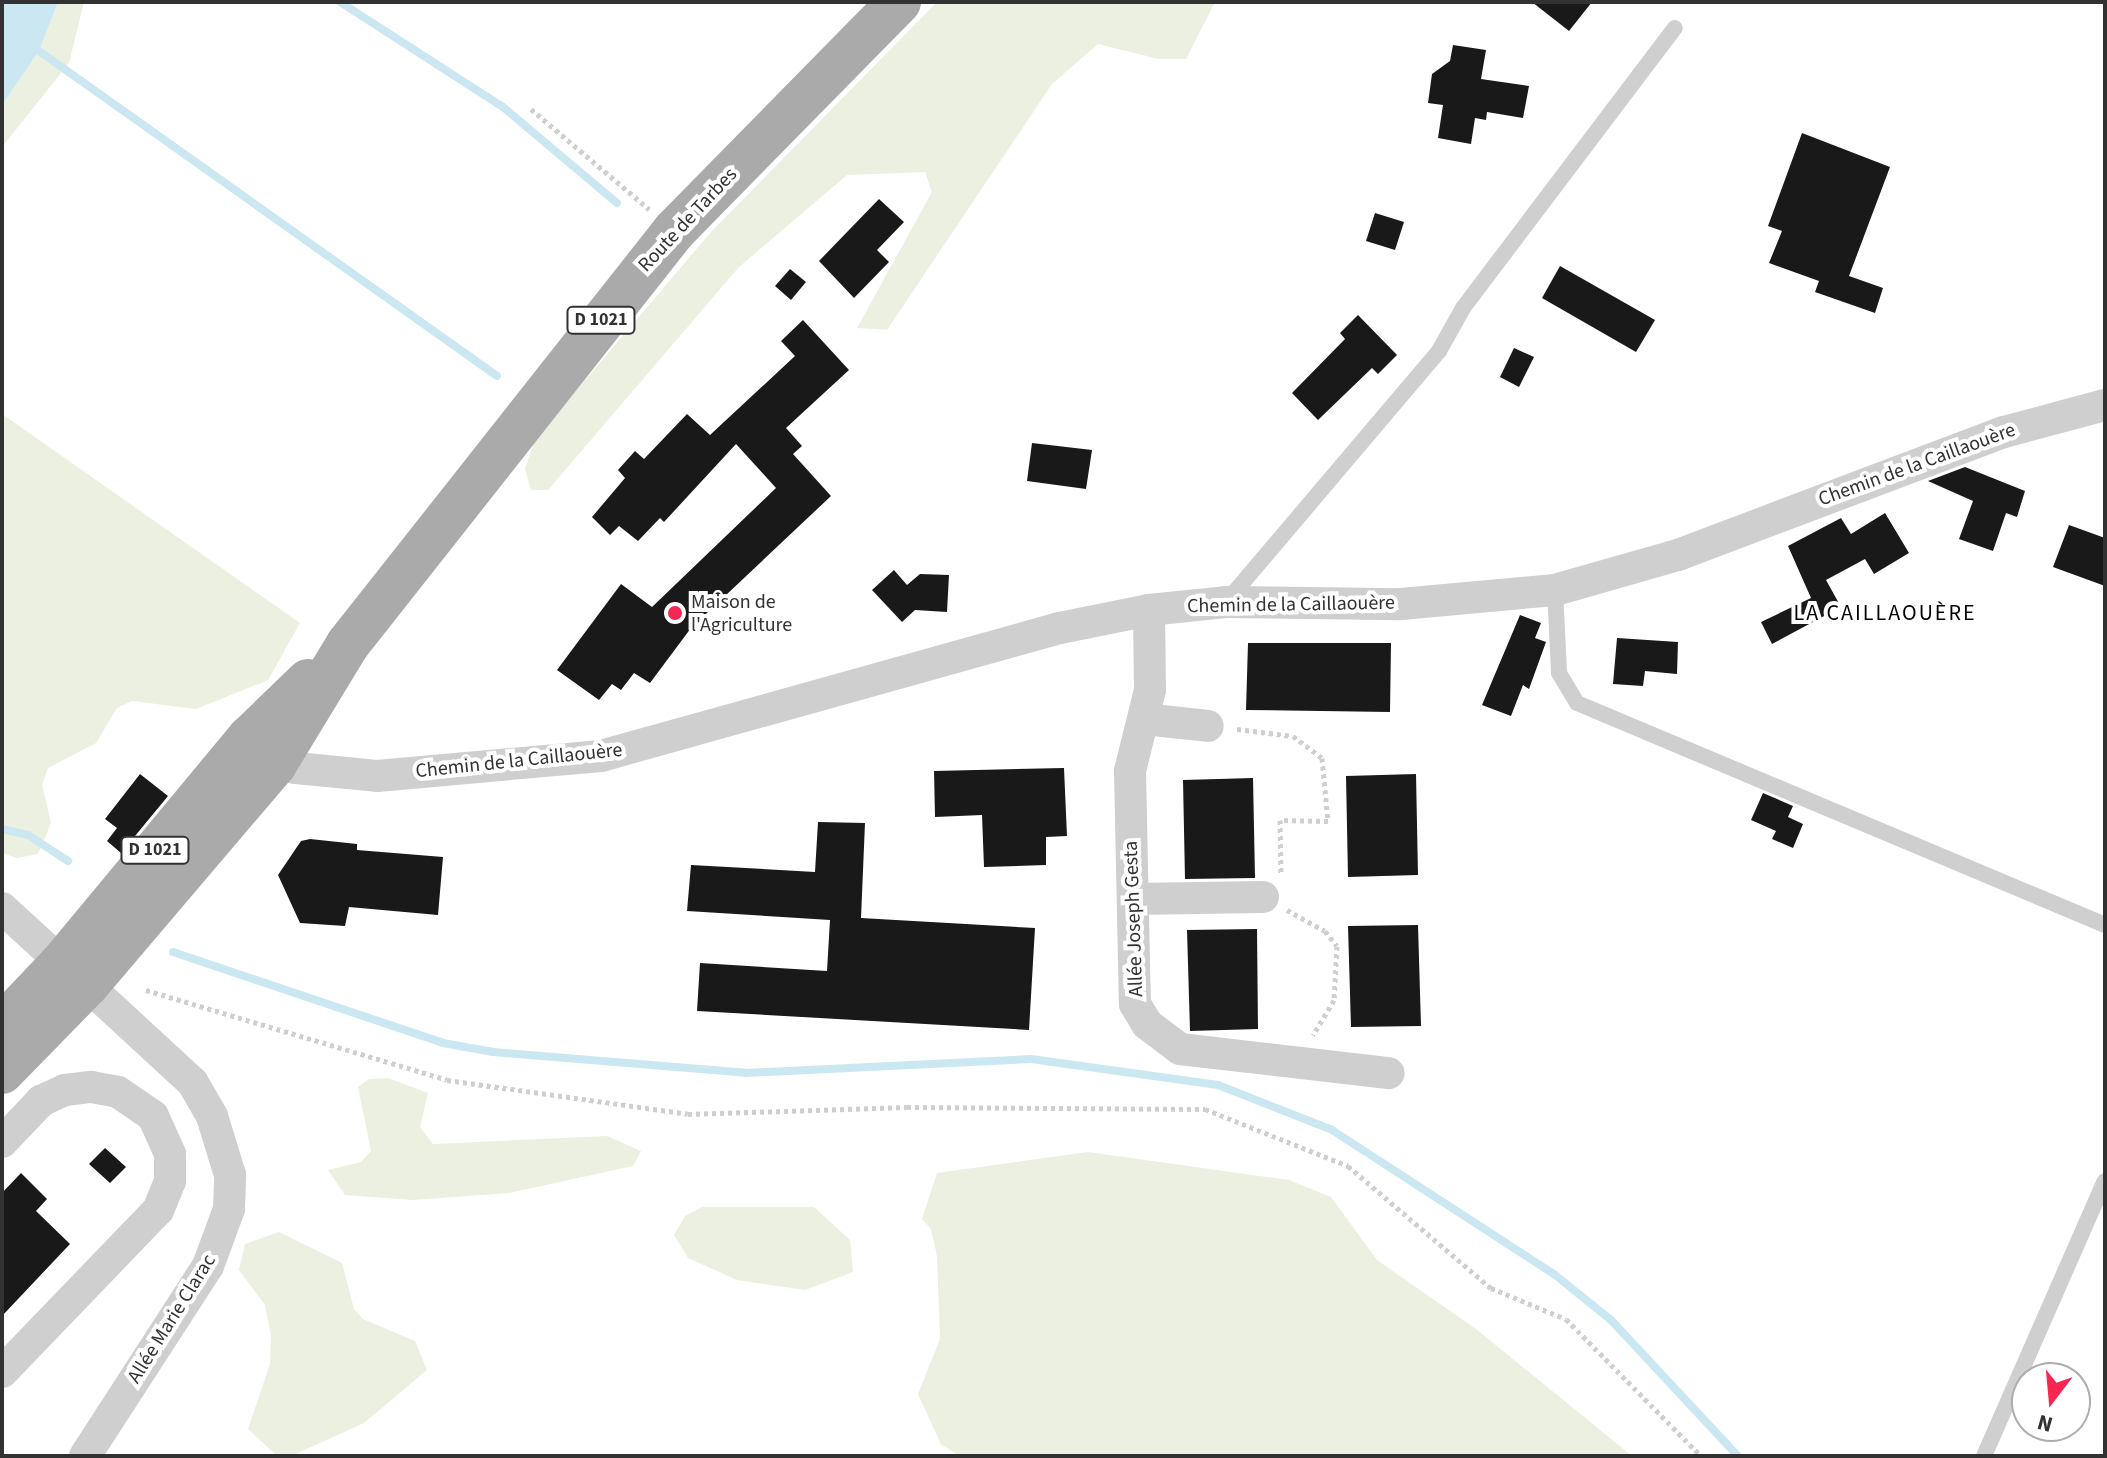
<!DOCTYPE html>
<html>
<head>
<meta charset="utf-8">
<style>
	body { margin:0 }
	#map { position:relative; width:2107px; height:1458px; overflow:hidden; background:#fff; font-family:"Source Sans 3",sans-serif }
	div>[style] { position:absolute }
	.green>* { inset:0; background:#ebf0e0 }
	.water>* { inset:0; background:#cbe7f1 }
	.stream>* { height:8px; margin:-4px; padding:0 4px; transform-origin:4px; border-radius:4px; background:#cbe7f1 }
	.building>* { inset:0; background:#191919 }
	.path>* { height:5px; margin-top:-2.5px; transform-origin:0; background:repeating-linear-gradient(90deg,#cfcfcf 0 4px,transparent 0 8px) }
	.service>* { height:16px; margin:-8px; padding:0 8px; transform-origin:8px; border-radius:8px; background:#cfcfcf }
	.minor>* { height:32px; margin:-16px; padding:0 16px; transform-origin:16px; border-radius:16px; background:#cfcfcf }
	.primary>* { height:44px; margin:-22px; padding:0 22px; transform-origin:22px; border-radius:22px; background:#aaa }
	.dots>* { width:22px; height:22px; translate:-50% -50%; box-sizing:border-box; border:4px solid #fff; border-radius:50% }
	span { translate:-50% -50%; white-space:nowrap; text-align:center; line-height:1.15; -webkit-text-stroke:8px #fff; paint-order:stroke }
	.shield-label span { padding:2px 6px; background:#fff; border:2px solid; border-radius:6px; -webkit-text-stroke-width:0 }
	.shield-label { font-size:18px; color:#323232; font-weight:700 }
	.street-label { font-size:20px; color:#323232 }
	.poi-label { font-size:20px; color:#323232 }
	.left { translate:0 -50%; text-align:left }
	.neighbourhood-label { font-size:22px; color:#000; letter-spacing:2px }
	.frame { position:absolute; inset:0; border:4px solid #323232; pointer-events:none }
	.north { position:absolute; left:2011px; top:1362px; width:80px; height:80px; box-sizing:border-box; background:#fff; border:2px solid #adadad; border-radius:50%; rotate:196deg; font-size:22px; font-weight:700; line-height:32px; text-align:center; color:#323232 }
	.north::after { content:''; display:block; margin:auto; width:28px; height:36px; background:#f62853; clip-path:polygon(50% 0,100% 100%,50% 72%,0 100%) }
</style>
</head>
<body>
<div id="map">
	<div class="green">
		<div style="clip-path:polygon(58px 2px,84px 2px,69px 63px,2px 147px,2px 105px,39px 51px)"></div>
		<div style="clip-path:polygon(937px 2px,1215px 2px,1186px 59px,1159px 59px,1098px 44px,1052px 84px,887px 330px,857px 328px,932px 192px,925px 172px,847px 175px,739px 267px,548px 490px,531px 490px,525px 469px,535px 439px,711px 232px)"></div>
		<div style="clip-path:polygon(2px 414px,300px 623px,268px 680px,196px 709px,132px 701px,117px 708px,96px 743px,48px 768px,42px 785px,51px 823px,38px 854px,17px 858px,2px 853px)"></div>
		<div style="clip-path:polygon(388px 1078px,428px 1093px,420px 1127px,433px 1144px,607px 1136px,641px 1151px,633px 1166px,509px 1193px,413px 1200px,345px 1195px,328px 1170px,361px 1162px,371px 1151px,358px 1087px,369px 1079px)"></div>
		<div style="clip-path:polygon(1088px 1152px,1289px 1180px,1331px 1197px,1377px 1260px,1476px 1329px,1632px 1456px,959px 1456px,941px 1444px,918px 1394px,940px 1339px,937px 1256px,931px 1229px,922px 1219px,937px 1173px)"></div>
		<div style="clip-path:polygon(702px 1207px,814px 1207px,850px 1240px,853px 1272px,805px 1290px,737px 1280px,688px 1258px,674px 1235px,685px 1216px)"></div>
		<div style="clip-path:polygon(279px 1232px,342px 1263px,354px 1309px,363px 1319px,415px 1341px,427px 1370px,364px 1423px,291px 1456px,277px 1456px,248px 1429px,270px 1364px,271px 1336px,265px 1305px,239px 1270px,245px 1244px)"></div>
	</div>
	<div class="water">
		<div style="clip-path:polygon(2px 2px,58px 2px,39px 51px,2px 105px)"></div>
	</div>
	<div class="stream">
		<div style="left:340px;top:2px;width:194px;rotate:32.8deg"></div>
		<div style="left:503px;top:107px;width:149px;rotate:40.1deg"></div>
		<div style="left:32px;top:46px;width:570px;rotate:35.36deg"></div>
		<div style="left:2px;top:829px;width:27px;rotate:13deg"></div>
		<div style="left:28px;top:835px;width:48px;rotate:33deg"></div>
		<div style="left:173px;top:952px;width:285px;rotate:18.6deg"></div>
		<div style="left:443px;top:1043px;width:51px;rotate:10.2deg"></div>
		<div style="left:493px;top:1052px;width:254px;rotate:4.7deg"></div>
		<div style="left:746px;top:1073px;width:285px;rotate:-2.8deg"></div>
		<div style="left:1031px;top:1059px;width:189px;rotate:7.9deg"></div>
		<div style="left:1218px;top:1085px;width:123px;rotate:21.5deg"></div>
		<div style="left:1332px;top:1130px;width:265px;rotate:33deg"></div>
		<div style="left:1554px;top:1274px;width:73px;rotate:38.9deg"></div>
		<div style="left:1611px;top:1320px;width:186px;rotate:47deg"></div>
	</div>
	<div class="building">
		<div style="clip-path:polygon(1532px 2px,1592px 2px,1569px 31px)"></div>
		<div style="clip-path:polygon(1453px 45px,1486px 50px,1481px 79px,1529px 86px,1523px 118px,1487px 112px,1486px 120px,1475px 118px,1471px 144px,1438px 138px,1443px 105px,1428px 103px,1432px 74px,1450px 61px)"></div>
		<div style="clip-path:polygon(1802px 133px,1890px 167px,1849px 276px,1883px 288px,1875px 313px,1815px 292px,1819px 281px,1769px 263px,1782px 231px,1768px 226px)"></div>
		<div style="clip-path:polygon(879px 199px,904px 222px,877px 250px,889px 262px,854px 298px,819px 261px)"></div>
		<div style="clip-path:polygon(1375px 213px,1404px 222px,1395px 250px,1366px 241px)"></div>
		<div style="clip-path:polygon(1560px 266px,1655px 320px,1636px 352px,1542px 298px)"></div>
		<div style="clip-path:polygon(790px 269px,806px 282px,791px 300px,775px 286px)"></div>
		<div style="clip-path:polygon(1358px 315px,1397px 355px,1378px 374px,1372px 368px,1318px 420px,1292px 393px,1345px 339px,1340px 333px)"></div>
		<div style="clip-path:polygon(803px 320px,849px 370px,786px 428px,802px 446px,793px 454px,831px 496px,691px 628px,650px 683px,634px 673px,621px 690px,612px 684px,599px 700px,557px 670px,621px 584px,652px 607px,776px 488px,736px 444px,664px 522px,660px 518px,638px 541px,619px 526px,610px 535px,592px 517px,625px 478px,618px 470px,635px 451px,644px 459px,687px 414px,710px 435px,795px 356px,781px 341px)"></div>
		<div style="clip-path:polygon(1514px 348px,1534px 357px,1519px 387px,1500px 377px)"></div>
		<div style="clip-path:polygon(1032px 443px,1092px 450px,1086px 489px,1027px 481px)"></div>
		<div style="clip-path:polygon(1965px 467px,2025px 491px,2017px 517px,2006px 513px,1993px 551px,1959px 539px,1973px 501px,1928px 481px)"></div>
		<div style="clip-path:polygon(1885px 513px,1909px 553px,1874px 574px,1865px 559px,1826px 580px,1841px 607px,1772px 644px,1761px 622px,1811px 598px,1788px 546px,1841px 518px,1851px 534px)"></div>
		<div style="clip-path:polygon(2069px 525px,2105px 538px,2105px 586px,2053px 567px)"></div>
		<div style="clip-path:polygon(894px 570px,907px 585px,920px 574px,949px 575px,947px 612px,915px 610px,902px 622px,872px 590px)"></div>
		<div style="clip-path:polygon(1520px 615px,1541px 623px,1535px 638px,1546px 642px,1529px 689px,1523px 685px,1511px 716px,1482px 705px)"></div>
		<div style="clip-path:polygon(1617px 638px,1678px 642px,1677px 674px,1645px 671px,1643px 686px,1613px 684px)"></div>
		<div style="clip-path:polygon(1248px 643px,1391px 643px,1390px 712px,1246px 710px)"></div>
		<div style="clip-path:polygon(1064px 768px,1067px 836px,1046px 837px,1046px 865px,984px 867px,982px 815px,935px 817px,934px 771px)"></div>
		<div style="clip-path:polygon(140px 774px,168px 796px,121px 853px,107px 841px,117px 828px,105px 819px)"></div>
		<div style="clip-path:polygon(1416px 774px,1418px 875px,1348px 877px,1346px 776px)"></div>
		<div style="clip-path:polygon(1253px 778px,1255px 878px,1185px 879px,1183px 780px)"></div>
		<div style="clip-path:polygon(1763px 793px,1793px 806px,1788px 817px,1803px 824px,1793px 848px,1772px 839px,1776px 831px,1751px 820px)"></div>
		<div style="clip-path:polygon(818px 822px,865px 823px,861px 918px,1035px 928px,1029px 1030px,697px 1011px,700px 963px,827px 971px,830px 920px,687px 911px,691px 865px,815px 872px)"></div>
		<div style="clip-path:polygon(310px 839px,357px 844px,357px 850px,443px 857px,438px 915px,349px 907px,345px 926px,300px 923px,278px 875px,301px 841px)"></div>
		<div style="clip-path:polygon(1418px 925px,1421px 1026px,1351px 1027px,1348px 926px)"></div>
		<div style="clip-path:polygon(1257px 929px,1258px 1029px,1190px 1031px,1187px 930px)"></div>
		<div style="clip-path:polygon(105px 1148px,126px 1167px,110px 1183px,89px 1164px)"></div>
		<div style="clip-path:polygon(21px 1173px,47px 1199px,36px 1211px,70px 1244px,2px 1316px,2px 1193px)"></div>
	</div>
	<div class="path">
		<div style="left:531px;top:109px;width:155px;rotate:40.3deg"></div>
		<div style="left:1237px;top:729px;width:56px;rotate:7.1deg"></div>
		<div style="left:1293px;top:736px;width:36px;rotate:37deg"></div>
		<div style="left:1322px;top:758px;width:63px;rotate:84.6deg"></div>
		<div style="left:1328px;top:821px;width:48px;rotate:-178.8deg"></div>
		<div style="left:1280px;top:820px;width:55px;rotate:89deg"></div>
		<div style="left:1287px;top:910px;width:43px;rotate:28.9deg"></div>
		<div style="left:1325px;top:931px;width:19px;rotate:51deg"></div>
		<div style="left:1337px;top:946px;width:54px;rotate:93.2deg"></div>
		<div style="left:1334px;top:1000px;width:41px;rotate:121deg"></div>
		<div style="left:146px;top:990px;width:314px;rotate:16.6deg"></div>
		<div style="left:447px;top:1080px;width:243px;rotate:8deg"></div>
		<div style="left:688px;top:1114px;width:219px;rotate:-1.8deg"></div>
		<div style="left:907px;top:1107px;width:298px;rotate:0.4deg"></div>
		<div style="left:1205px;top:1109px;width:154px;rotate:21.7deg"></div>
		<div style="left:1348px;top:1166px;width:188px;rotate:40.5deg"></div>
		<div style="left:1491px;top:1288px;width:81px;rotate:22.5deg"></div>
		<div style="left:1566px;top:1319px;width:192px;rotate:45.4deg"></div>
	</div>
	<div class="service">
		<div style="left:1555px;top:590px;width:83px;rotate:87.2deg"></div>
		<div style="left:1559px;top:673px;width:35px;rotate:59deg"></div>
		<div style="left:1577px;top:703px;width:573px;rotate:22.8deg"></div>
		<div style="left:1227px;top:601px;width:328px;rotate:-49.7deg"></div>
		<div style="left:1439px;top:351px;width:49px;rotate:-60.8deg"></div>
		<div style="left:1463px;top:308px;width:351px;rotate:-52.9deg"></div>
		<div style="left:1984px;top:1456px;width:300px;rotate:-66.3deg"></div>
	</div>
	<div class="minor">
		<div style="left:1149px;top:610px;width:80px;rotate:89.3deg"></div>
		<div style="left:1150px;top:690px;width:83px;rotate:103.9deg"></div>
		<div style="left:1130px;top:771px;width:233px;rotate:88.8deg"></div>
		<div style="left:1135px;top:1004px;width:23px;rotate:59deg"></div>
		<div style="left:1147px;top:1024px;width:41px;rotate:37.1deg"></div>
		<div style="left:1180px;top:1049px;width:210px;rotate:6.6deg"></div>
		<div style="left:1144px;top:719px;width:64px;rotate:6.2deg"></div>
		<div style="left:262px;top:751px;width:18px;rotate:45deg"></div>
		<div style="left:275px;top:764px;width:21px;rotate:11deg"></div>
		<div style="left:296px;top:768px;width:81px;rotate:5.6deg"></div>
		<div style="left:377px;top:776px;width:225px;rotate:-5.1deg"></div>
		<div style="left:601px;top:756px;width:477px;rotate:-15.6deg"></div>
		<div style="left:1060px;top:628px;width:91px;rotate:-11.4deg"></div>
		<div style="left:1149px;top:610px;width:77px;rotate:-5.9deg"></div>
		<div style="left:1226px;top:602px;width:175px;rotate:0.7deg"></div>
		<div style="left:1401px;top:604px;width:155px;rotate:-5.2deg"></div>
		<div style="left:1555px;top:590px;width:128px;rotate:-15.9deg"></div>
		<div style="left:1678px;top:555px;width:348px;rotate:-20.7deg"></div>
		<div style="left:2004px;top:432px;width:105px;rotate:-15deg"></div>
		<div style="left:1133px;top:899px;width:130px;rotate:-0.9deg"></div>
		<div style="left:2px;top:908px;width:81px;rotate:42.5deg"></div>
		<div style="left:2px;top:1142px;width:57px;rotate:-46.4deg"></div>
		<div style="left:41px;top:1101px;width:26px;rotate:-25deg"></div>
		<div style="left:65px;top:1090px;width:26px;rotate:-7deg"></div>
		<div style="left:91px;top:1087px;width:27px;rotate:10deg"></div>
		<div style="left:118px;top:1092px;width:42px;rotate:34.4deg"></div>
		<div style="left:153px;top:1116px;width:42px;rotate:65.9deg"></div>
		<div style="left:170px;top:1154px;width:27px;rotate:90deg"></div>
		<div style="left:170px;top:1181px;width:31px;rotate:112deg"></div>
		<div style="left:158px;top:1210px;width:225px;rotate:133.9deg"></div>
		<div style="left:85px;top:1456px;width:226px;rotate:-57.1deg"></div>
		<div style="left:208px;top:1266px;width:61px;rotate:-69.8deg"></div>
		<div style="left:229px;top:1209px;width:34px;rotate:-88deg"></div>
		<div style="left:230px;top:1175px;width:62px;rotate:-107deg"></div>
		<div style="left:212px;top:1116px;width:39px;rotate:-120deg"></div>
		<div style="left:192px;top:1082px;width:143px;rotate:-137.3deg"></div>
	</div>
	<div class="primary">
		<div style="left:2px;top:1026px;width:87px;rotate:-46.4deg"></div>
		<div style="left:62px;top:963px;width:293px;rotate:-50.3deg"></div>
		<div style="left:249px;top:738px;width:82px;rotate:-44deg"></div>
		<div style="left:2px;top:1072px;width:122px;rotate:-45.7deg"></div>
		<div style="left:87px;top:985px;width:290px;rotate:-49.6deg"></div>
		<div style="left:275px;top:764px;width:140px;rotate:-58.7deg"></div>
		<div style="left:348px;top:644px;width:526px;rotate:-51.71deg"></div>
		<div style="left:674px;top:231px;width:321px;rotate:-45.5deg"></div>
	</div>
	<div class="dots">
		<div style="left:675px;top:613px;background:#f62853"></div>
	</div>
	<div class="shield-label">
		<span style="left:601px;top:320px">D 1021</span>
		<span style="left:155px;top:850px">D 1021</span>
	</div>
	<div class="street-label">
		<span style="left:688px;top:220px;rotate:-47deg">Route de Tarbes</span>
		<span style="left:1917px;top:465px;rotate:-20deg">Chemin de la Caillaouère</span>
		<span style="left:1291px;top:605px;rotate:-1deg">Chemin de la Caillaouère</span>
		<span style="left:519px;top:761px;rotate:-6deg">Chemin de la Caillaouère</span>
		<span style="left:1134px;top:919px;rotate:-92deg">Allée Joseph Gesta</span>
		<span style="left:172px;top:1319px;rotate:-58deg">Allée Marie Clarac</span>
	</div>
	<div class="poi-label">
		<span class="left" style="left:691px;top:614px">Maison de<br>l'Agriculture</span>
	</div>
	<div class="neighbourhood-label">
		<span style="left:1885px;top:614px">LA CAILLAOUÈRE</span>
	</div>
	<div class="frame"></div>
	<div class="north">N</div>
</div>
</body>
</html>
